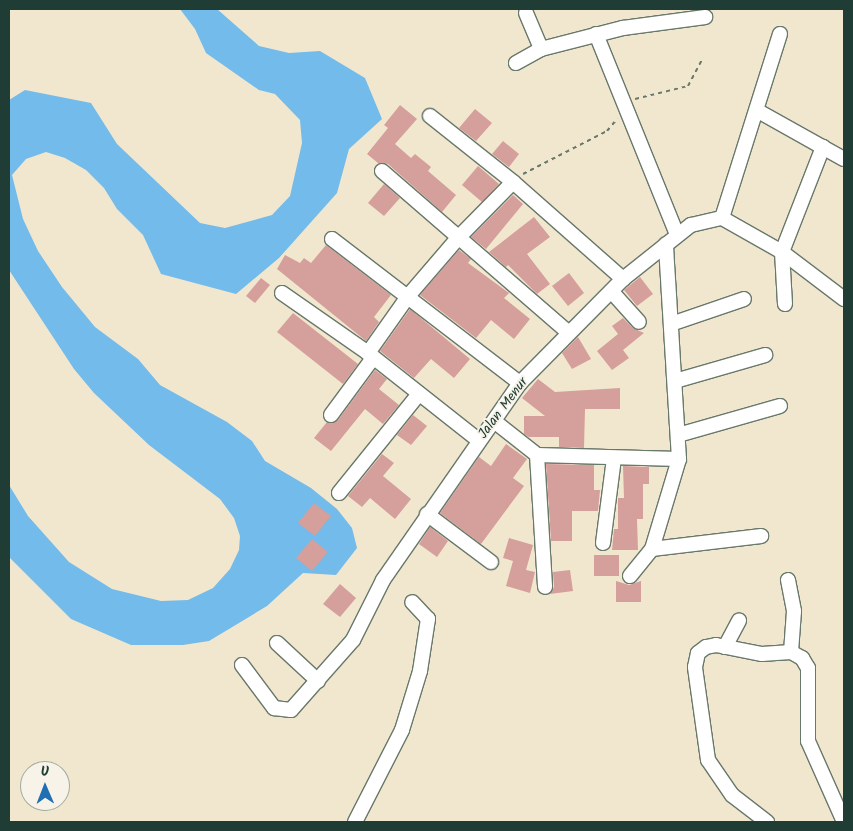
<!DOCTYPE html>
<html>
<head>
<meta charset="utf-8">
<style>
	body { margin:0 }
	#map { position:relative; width:853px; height:831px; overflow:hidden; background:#f1e7cf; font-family:Kalam,sans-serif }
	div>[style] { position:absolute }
	.water>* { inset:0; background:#72bbea }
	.building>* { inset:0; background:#d59f9b }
	.path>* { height:2px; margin-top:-1px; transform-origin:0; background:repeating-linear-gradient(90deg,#68786a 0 4px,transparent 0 8px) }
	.roads { filter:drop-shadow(1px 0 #68786a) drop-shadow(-1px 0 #68786a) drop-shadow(0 1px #68786a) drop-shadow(0 -1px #68786a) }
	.minor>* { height:14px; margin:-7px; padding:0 7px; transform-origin:7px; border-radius:7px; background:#fff }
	span { translate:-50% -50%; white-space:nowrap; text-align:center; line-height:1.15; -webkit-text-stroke:4px #f7f3e8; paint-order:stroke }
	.street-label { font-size:14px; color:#1f3d34 }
	.frame { position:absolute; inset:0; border:10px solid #1f3d34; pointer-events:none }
	.north { position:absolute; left:20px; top:761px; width:50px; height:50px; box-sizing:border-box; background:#f7f3e8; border:1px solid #a1aaa0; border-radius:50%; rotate:359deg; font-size:14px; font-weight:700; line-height:20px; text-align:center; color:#1f3d34 }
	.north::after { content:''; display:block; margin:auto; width:18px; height:22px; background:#1f6fb2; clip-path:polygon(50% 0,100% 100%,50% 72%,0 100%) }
</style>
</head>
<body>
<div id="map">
	<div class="water">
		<div style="clip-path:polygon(180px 9px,217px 9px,259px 46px,289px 53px,320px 51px,365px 78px,382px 119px,349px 149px,337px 193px,279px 258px,236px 294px,161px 274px,143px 235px,117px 209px,104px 188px,86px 170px,65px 158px,46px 152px,26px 159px,12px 175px,23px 219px,38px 251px,62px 287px,95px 327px,138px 359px,160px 385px,227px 422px,252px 441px,265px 461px,311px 488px,337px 509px,352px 528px,357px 548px,336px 575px,303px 573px,267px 606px,209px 641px,183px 645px,131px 645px,71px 619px,9px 557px,9px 485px,28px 516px,69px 562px,112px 589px,161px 601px,188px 600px,213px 588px,230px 569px,239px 550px,240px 536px,234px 518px,220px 499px,149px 445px,94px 393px,74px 369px,9px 270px,9px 100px,25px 90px,91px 103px,117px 144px,200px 223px,225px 228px,272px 215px,290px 196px,302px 143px,300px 120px,275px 94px,259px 90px,206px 53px,195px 29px)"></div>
	</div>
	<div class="building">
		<div style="clip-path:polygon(400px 105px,417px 119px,395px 144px,411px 158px,415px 154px,431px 167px,428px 171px,456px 195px,442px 212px,388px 164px,378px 163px,367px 154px,388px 128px,384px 125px)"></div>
		<div style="clip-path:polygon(475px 109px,492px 123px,476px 141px,459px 128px)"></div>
		<div style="clip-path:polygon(503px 141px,519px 154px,509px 167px,492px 154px)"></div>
		<div style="clip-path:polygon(478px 166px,499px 184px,482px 202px,462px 185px)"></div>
		<div style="clip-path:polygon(384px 184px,400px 198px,384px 216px,368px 203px)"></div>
		<div style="clip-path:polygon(513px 195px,523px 204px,486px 249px,471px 237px)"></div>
		<div style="clip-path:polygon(534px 217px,550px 237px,527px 254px,550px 284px,537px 294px,508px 265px,506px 267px,489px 252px)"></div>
		<div style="clip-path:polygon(326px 245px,391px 295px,374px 317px,379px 322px,366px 341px,277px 269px,285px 255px,300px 263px,304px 258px,311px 263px)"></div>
		<div style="clip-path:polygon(459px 250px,471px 259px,468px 263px,509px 293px,504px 298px,530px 319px,514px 339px,491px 320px,476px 338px,420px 295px)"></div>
		<div style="clip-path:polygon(569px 273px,584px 293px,568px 306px,552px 286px)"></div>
		<div style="clip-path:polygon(640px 277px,653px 294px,637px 306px,624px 290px)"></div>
		<div style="clip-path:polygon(261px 278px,270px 285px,255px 303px,246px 296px)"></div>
		<div style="clip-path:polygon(410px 309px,470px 359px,454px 378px,431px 359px,414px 378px,380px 351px)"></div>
		<div style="clip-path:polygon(293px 313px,358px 364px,343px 384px,277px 332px)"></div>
		<div style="clip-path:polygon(623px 318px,633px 328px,644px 333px,623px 350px,629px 358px,612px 370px,597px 351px,618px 334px,612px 326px)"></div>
		<div style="clip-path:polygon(578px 337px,591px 359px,572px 369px,562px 353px)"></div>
		<div style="clip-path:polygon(375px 370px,387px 379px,379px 389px,399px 405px,383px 424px,365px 409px,331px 451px,314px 438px,327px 422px,338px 420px)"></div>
		<div style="clip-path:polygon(538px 379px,555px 392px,620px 388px,620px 409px,585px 409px,584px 448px,559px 447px,559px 437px,529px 437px,524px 434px,524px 416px,545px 416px,522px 398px)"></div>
		<div style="clip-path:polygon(413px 415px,427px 426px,411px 445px,397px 435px)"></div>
		<div style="clip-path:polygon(506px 444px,527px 459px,513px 478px,524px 486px,481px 544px,440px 513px,479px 457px,491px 466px)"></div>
		<div style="clip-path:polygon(382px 454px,394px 463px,383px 476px,411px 499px,395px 519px,370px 498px,362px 507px,348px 496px)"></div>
		<div style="clip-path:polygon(546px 464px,594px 465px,594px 490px,600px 490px,598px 511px,572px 511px,572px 541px,551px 541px)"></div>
		<div style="clip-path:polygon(623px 466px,649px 467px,649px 484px,643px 484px,643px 519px,637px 519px,638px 550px,612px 550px,614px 529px,618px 529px,618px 498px,624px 498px)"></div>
		<div style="clip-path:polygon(314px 503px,331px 516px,315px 536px,298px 523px)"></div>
		<div style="clip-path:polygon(430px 527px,448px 541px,437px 557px,419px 544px)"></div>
		<div style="clip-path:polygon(509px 538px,533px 545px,526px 570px,535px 572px,530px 593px,506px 586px,513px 561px,503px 558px)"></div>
		<div style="clip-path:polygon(312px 539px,328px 552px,312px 571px,296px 558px)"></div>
		<div style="clip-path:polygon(594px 555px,619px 555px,619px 576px,594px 576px)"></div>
		<div style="clip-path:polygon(570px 570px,573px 591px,550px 594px,554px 587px,553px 572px)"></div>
		<div style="clip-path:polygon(616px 581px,629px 585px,641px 581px,641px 602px,616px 602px)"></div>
		<div style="clip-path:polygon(340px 584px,356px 598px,340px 617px,323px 604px)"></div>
	</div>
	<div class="path">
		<div style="left:635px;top:99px;width:55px;rotate:-13.8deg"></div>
		<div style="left:688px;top:86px;width:32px;rotate:-62deg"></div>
		<div style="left:523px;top:174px;width:94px;rotate:-27.1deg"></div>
		<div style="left:607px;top:131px;width:16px;rotate:-50deg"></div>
	</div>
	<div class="roads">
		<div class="minor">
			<div style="left:526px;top:13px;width:39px;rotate:67deg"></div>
			<div style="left:596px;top:34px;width:216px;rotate:68deg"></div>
			<div style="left:516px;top:63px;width:29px;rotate:-29deg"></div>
			<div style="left:541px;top:49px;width:85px;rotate:-14.4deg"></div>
			<div style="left:623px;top:28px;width:83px;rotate:-7.6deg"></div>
			<div style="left:758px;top:111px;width:98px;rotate:29.2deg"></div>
			<div style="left:430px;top:116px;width:106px;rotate:38.5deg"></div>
			<div style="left:513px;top:182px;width:147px;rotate:41.4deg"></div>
			<div style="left:382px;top:171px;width:247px;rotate:40.9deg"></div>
			<div style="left:722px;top:218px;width:193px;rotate:-72.5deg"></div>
			<div style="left:332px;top:239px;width:237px;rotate:37.5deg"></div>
			<div style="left:612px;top:292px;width:40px;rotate:48deg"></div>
			<div style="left:282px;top:293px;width:105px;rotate:34.9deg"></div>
			<div style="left:368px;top:353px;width:140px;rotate:38.3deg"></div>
			<div style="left:785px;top:304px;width:52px;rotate:-93.3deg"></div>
			<div style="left:782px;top:252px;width:113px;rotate:-68.7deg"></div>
			<div style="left:671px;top:324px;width:77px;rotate:-18.9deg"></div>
			<div style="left:368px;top:353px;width:71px;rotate:-54.7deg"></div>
			<div style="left:409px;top:295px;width:75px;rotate:-49.3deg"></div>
			<div style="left:458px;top:238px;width:78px;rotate:-45.5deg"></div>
			<div style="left:675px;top:381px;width:94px;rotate:-16.1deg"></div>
			<div style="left:331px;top:415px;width:71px;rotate:-53.6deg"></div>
			<div style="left:494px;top:421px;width:55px;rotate:38.3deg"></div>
			<div style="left:537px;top:455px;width:142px;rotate:1.6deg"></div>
			<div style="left:678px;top:435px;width:106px;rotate:-15.9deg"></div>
			<div style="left:537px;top:455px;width:132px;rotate:86.5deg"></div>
			<div style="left:339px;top:493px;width:126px;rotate:-51.1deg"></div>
			<div style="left:427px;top:514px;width:80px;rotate:36.9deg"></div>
			<div style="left:603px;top:543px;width:86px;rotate:-82.6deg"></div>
			<div style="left:652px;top:549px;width:110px;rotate:-6.8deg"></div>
			<div style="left:630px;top:576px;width:35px;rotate:-51deg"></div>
			<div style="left:652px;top:549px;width:94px;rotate:-73.3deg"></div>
			<div style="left:679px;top:459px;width:215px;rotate:-93.5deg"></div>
			<div style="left:788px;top:580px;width:32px;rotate:79deg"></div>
			<div style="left:794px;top:611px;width:41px;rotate:94.2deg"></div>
			<div style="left:277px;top:643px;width:56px;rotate:42.8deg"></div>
			<div style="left:725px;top:647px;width:30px;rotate:-62deg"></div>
			<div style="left:242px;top:665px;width:54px;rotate:53.3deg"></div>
			<div style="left:274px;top:708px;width:17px;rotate:7deg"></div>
			<div style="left:291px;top:710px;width:94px;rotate:-48.5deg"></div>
			<div style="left:353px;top:640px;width:67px;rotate:-63.4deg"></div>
			<div style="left:383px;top:580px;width:240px;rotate:-55.2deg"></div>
			<div style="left:520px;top:383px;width:146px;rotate:-45.3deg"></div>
			<div style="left:623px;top:279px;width:87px;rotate:-38.5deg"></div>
			<div style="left:691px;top:225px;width:32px;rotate:-13deg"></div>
			<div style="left:722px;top:218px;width:69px;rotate:29.5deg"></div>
			<div style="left:782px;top:252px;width:78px;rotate:37.2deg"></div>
			<div style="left:355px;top:822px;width:103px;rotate:-62.9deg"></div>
			<div style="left:402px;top:730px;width:62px;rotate:-73deg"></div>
			<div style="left:420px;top:671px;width:53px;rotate:-81.3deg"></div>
			<div style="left:428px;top:619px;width:23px;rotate:-133deg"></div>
			<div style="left:767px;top:822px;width:44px;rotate:-142.4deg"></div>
			<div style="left:732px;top:795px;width:42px;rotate:-124.4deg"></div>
			<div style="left:708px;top:760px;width:94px;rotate:-98deg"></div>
			<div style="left:695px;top:667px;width:14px;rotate:-78deg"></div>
			<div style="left:698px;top:653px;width:10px;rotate:-37deg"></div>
			<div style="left:706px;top:647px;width:10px;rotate:-11deg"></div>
			<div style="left:716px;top:645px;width:47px;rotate:11.1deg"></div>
			<div style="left:762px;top:654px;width:29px;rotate:-4deg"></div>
			<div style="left:791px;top:652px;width:13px;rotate:29deg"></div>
			<div style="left:802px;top:658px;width:12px;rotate:59deg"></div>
			<div style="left:808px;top:668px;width:73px;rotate:90deg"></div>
			<div style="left:808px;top:741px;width:89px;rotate:66deg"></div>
		</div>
	</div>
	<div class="street-label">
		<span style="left:503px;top:408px;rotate:-53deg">Jalan Menur</span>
	</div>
	<div class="frame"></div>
	<div class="north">U</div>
</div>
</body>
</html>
